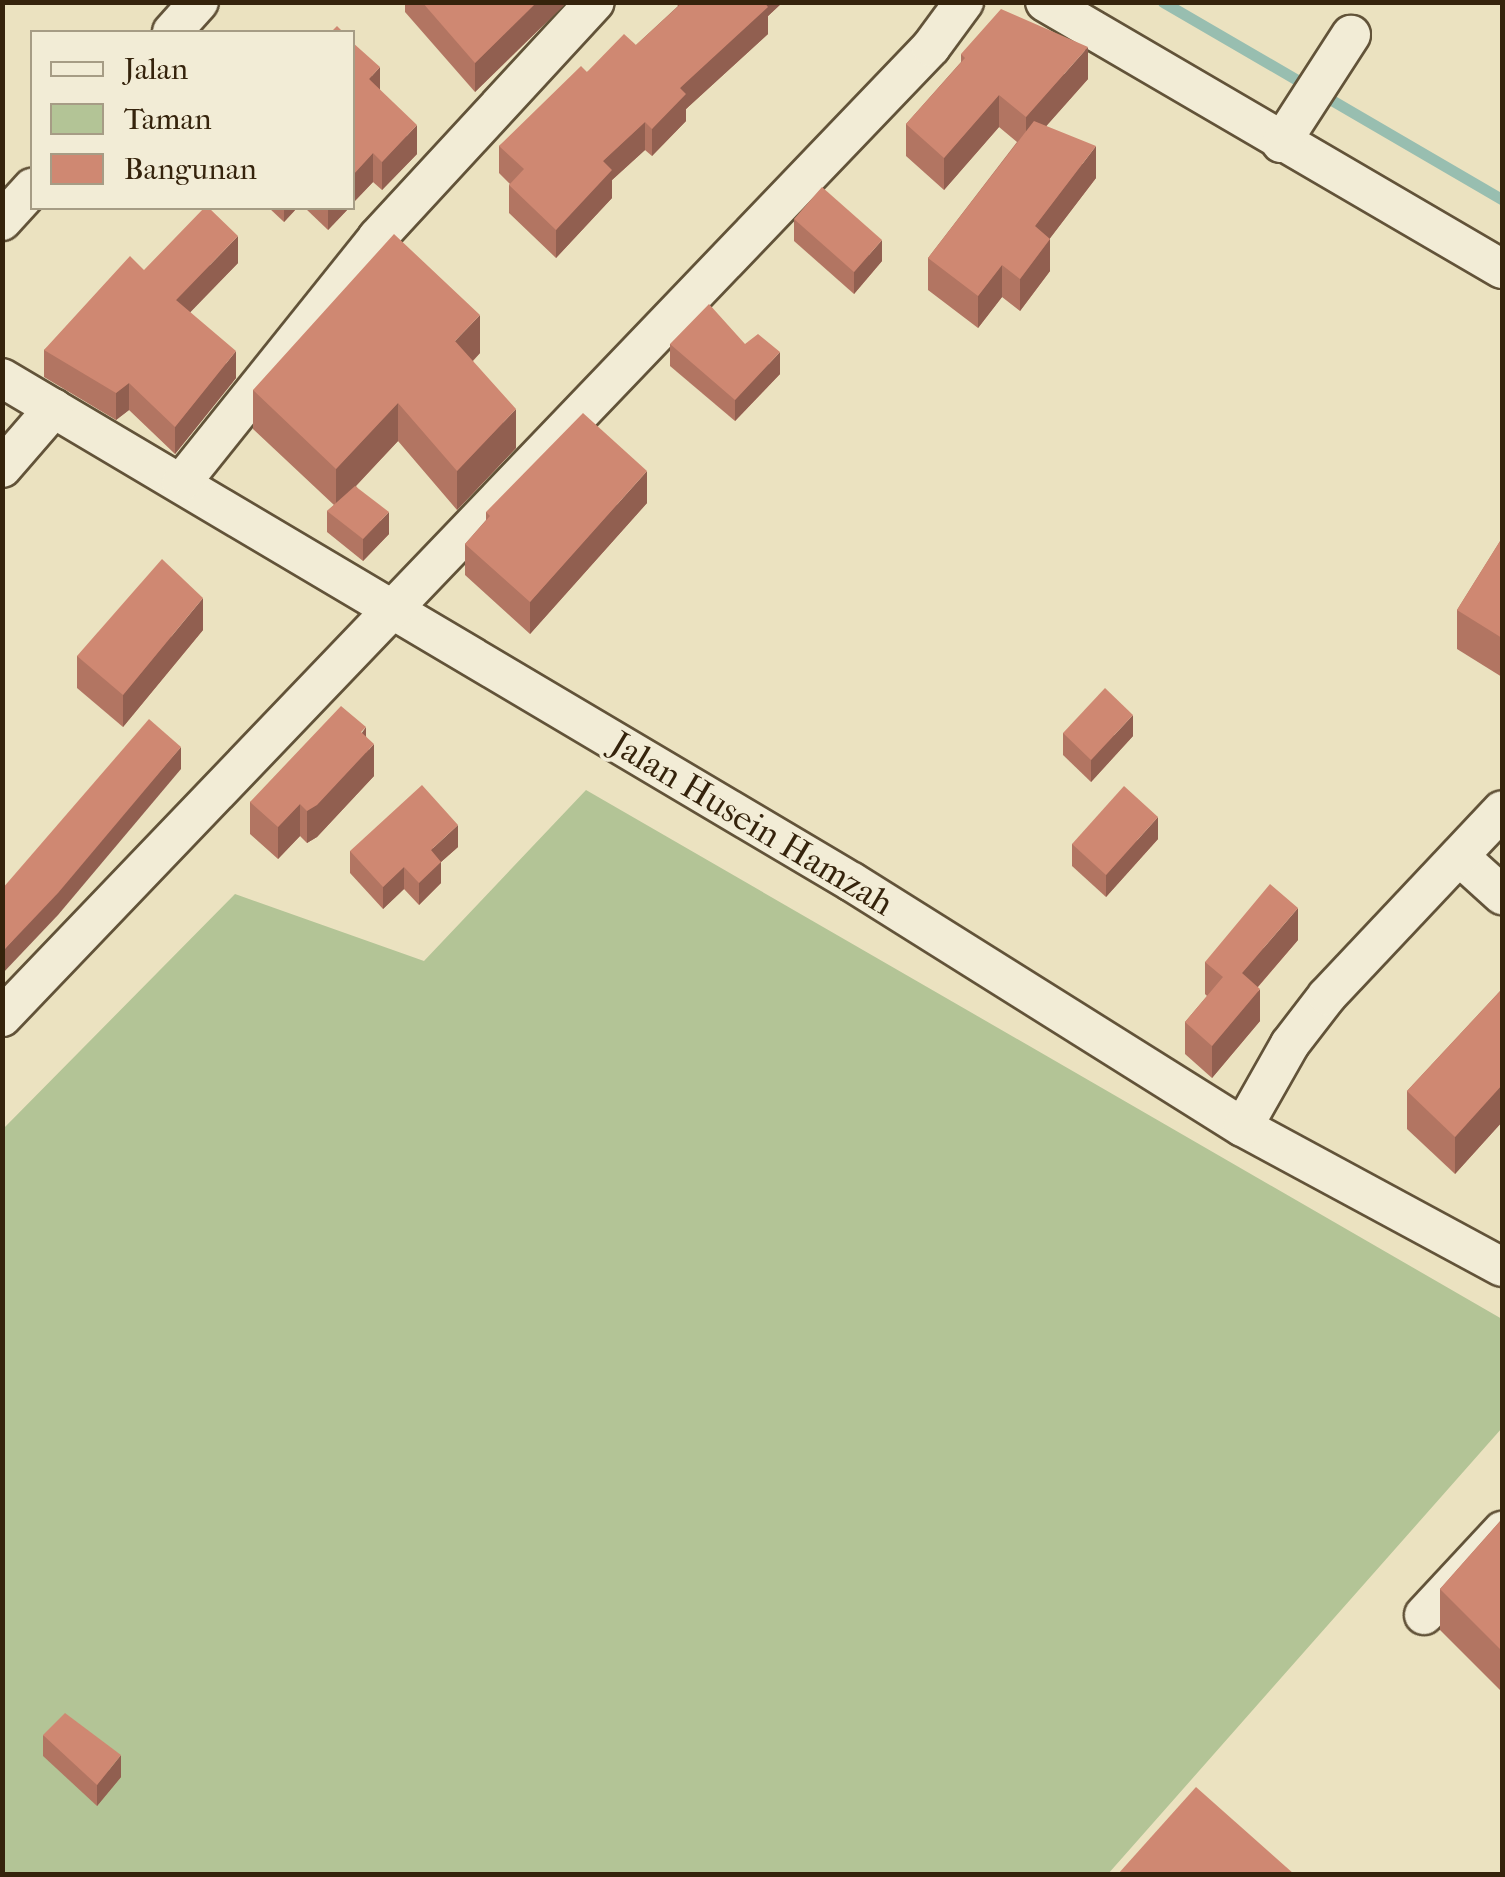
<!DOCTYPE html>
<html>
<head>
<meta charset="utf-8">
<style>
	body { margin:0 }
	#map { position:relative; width:1505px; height:1877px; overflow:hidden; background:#ebe2c0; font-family:"IM FELL French Canon",serif }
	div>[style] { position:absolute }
	.green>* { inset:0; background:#b3c496 }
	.stream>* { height:11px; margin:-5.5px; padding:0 5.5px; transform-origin:5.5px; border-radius:5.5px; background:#98beb0 }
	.roads { filter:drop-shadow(2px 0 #625339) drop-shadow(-2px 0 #625339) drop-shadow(0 2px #625339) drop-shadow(0 -2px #625339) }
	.minor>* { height:38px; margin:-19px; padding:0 19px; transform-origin:19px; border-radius:19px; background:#f2ecd6 }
	.wall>* { inset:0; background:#b27562 }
	.shaded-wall>* { inset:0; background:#915f50 }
	.building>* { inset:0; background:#cf8872 }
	span { translate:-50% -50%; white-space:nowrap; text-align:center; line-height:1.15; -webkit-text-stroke:8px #f2ecd6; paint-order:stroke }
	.street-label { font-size:35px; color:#35230c }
	.frame { position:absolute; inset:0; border:5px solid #35230c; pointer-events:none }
	.legend { position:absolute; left:30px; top:30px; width:325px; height:180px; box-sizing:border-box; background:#f2ecd6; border:2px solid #a69c85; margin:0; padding:12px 18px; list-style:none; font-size:30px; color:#35230c }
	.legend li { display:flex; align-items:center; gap:20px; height:50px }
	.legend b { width:50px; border:2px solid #a69c85 }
</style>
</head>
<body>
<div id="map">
	<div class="green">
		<div style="clip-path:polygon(586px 790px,1502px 1319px,1502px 1428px,1108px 1874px,3px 1874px,3px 1129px,235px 894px,424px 961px)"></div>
	</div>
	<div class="stream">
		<div style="left:1163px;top:2px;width:392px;rotate:30.2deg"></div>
	</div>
	<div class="roads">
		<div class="minor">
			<div style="left:1045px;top:2px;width:529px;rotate:30.3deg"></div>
			<div style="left:172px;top:32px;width:40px;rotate:-48deg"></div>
			<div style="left:1281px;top:143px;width:129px;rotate:-57.1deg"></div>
			<div style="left:2px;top:221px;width:45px;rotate:-47.7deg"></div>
			<div style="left:2px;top:378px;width:988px;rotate:30.67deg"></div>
			<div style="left:852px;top:882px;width:461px;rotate:32.1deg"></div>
			<div style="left:1243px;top:1127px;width:294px;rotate:28.4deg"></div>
			<div style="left:2px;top:468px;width:79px;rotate:-49.1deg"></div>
			<div style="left:181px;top:483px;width:314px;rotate:-51.3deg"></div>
			<div style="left:377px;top:238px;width:321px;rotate:-47.3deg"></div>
			<div style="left:1460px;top:857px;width:57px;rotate:42.1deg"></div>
			<div style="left:2px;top:1017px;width:1343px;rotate:-46.24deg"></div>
			<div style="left:931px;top:47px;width:56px;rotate:-53.7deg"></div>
			<div style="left:1243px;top:1127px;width:95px;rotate:-60.5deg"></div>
			<div style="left:1290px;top:1044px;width:61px;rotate:-52.4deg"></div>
			<div style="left:1327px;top:996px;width:255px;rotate:-46.7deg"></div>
			<div style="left:1424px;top:1615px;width:115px;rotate:-47.1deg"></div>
		</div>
	</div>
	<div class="wall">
		<div style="clip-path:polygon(405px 2px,567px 2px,475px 92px,405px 12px)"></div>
		<div style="clip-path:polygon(675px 2px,783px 2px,768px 16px,768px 34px,686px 109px,686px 121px,652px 156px,645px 150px,612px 180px,612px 198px,556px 258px,509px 213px,509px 185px,510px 184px,499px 173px,499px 146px,587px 72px,636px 45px,678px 6px)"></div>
		<div style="clip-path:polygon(352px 42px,417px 154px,382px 190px,373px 182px,352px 204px)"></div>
		<div style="clip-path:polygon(961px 54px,1088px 79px,1046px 126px,1096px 178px,1050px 238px,1050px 271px,1020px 311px,1002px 297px,978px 328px,928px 290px,928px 258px,1017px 142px,999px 127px,944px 190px,906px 156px,906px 124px,961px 62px)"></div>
		<div style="clip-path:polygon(269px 208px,297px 208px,284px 222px)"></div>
		<div style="clip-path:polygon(305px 208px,349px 208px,328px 230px)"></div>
		<div style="clip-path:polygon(794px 219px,882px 261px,854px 294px,794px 241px)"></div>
		<div style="clip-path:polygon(238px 263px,190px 312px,236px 378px,175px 454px,129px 410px,116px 420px,44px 377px,44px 350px,144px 270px)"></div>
		<div style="clip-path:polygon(670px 344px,745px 344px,780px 374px,735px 421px,670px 366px)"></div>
		<div style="clip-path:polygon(480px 353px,473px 361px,516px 448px,457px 510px,398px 441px,356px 486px,389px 534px,363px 561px,327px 532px,327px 511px,334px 505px,253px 429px,253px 390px)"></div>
		<div style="clip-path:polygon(647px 503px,530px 634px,465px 575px,465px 544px,486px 520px,486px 512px)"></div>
		<div style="clip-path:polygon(1502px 538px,1502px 677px,1457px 649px,1457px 610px)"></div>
		<div style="clip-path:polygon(203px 630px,123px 727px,77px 688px,77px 656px)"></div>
		<div style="clip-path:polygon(1063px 733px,1133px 736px,1091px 782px,1063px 755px)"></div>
		<div style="clip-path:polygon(366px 736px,374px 776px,317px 837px,307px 843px,300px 836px,278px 859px,250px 834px,250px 802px)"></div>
		<div style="clip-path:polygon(1158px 839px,1106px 897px,1072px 866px,1072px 844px)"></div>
		<div style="clip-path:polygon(458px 847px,441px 862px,441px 883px,419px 905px,404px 889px,383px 909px,350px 873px,350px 851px)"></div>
		<div style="clip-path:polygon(1298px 940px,1258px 987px,1260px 1021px,1212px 1078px,1185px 1054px,1185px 1022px,1207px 996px,1205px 994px,1205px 962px)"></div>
		<div style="clip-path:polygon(1502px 989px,1502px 1122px,1455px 1174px,1407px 1129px,1407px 1091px)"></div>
		<div style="clip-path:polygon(1502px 1519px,1502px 1692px,1440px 1630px,1440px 1589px)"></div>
		<div style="clip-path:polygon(43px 1735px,121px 1777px,97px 1806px,43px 1756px)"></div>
	</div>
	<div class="shaded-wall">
		<div style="clip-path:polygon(537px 2px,567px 2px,475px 92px,475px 63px)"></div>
		<div style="clip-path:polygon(759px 2px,783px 2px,768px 16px,768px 34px,686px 109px,686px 121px,652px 156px,652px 129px,680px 88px)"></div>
		<div style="clip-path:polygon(1088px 47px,1088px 79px,1026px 149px,1026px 117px)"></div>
		<div style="clip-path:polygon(380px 67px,380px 96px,369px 79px)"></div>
		<div style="clip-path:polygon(999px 95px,999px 127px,944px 190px,944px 158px)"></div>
		<div style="clip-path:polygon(645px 122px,645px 150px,612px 180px,612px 198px,556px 258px,556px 230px,603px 161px)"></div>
		<div style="clip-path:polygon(417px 125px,417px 154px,382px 190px,382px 162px)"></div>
		<div style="clip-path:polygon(1096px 146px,1096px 178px,1035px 258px,1035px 226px)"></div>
		<div style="clip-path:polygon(373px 153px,373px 182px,352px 204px,352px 176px)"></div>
		<div style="clip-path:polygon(284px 208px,297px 208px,284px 222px)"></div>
		<div style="clip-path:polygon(328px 208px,349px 208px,328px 230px)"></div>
		<div style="clip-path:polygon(238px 236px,238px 263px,176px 327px,176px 300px)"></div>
		<div style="clip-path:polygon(1050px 239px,1050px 271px,1020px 311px,1020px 279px)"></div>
		<div style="clip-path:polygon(882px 240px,882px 261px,854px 294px,854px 272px)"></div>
		<div style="clip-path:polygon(1002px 265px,1002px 297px,978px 328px,978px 296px)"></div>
		<div style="clip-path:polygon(480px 315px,480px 353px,455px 379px,455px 341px)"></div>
		<div style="clip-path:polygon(236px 351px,236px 378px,175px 454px,175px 427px)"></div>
		<div style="clip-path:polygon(780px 352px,780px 374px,735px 421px,735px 400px)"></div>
		<div style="clip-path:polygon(129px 383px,129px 410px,116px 420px,116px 393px)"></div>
		<div style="clip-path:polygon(398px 403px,398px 441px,336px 507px,336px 469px)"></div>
		<div style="clip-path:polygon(516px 409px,516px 448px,457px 510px,457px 471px)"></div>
		<div style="clip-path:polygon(647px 471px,647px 503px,530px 634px,530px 602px)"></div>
		<div style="clip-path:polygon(389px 512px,389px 534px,363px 561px,363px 539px)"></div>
		<div style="clip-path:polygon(203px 598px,203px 630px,123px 727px,123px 695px)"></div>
		<div style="clip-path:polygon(1133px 715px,1133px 736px,1091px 782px,1091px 760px)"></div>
		<div style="clip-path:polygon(366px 727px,366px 753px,374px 744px,374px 776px,317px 837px,307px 843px,307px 811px)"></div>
		<div style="clip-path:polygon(181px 747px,181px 769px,58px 915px,2px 974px,2px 952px)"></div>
		<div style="clip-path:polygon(300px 804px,300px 836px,278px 859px,278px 827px)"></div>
		<div style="clip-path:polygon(1158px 817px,1158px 839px,1106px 897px,1106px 875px)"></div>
		<div style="clip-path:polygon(458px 825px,458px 847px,441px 862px,441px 883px,419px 905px,419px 883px,431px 850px)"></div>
		<div style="clip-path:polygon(404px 867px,404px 889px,383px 909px,383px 887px)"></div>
		<div style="clip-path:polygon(1298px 908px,1298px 940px,1242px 1005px,1242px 973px)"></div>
		<div style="clip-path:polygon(1260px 989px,1260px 1021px,1212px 1078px,1212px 1046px)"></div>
		<div style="clip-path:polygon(1502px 1085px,1502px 1122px,1455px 1174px,1455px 1137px)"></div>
		<div style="clip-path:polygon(121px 1755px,121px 1777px,97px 1806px,97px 1785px)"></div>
	</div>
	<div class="building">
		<div style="clip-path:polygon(422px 2px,537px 2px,475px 63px)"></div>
		<div style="clip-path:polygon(683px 2px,764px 2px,768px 7px,680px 88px,686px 94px,652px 129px,645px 122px,603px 161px,612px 170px,556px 230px,509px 185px,524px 169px,499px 146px,581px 66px,587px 72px,624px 34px,636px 45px)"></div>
		<div style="clip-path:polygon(1001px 9px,1088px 47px,1026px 117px,999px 95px,944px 158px,906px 124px,965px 58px,961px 54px)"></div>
		<div style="clip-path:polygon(337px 26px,343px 32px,331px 32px)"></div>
		<div style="clip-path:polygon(352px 42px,380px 67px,369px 79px,417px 125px,382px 162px,373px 153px,352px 176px)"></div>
		<div style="clip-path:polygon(1034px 121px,1096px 146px,1035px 226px,1050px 239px,1020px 279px,1002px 265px,978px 296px,928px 258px)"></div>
		<div style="clip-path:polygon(822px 187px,882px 240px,854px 272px,794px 219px)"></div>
		<div style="clip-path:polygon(204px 208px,209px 208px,238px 236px,176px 300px,236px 351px,175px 427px,129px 383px,116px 393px,44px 350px,130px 256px,144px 270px)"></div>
		<div style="clip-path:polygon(394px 234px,480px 315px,455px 341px,516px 409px,457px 471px,398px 403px,336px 469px,253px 390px)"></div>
		<div style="clip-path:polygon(709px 304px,745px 344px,758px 334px,780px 352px,735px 400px,670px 344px)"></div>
		<div style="clip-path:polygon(583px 413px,647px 471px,530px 602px,465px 544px,490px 516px,486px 512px)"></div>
		<div style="clip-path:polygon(355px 486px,389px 512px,363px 539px,327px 511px)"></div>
		<div style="clip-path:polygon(1502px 538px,1502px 638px,1457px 610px)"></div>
		<div style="clip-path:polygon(162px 559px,203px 598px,123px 695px,77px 656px)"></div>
		<div style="clip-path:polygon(1105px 688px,1133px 715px,1091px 760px,1063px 733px)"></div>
		<div style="clip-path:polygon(341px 706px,366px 727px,361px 732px,374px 744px,317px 805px,307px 811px,300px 804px,278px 827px,250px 802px)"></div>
		<div style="clip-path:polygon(149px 719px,181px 747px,58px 893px,2px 952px,2px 889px)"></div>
		<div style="clip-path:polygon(422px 785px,458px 825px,431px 850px,441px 862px,419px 883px,404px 867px,383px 887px,350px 851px)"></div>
		<div style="clip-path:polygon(1124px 786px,1158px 817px,1106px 875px,1072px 844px)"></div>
		<div style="clip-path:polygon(1270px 884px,1298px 908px,1242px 973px,1260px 989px,1212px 1046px,1185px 1022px,1223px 977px,1205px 962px)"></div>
		<div style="clip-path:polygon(1502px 989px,1502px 1085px,1455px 1137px,1407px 1091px)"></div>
		<div style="clip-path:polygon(1502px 1519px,1502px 1651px,1440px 1589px)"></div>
		<div style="clip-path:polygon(65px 1713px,121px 1755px,97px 1785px,43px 1735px)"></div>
		<div style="clip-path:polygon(1196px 1787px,1294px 1874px,1118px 1874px)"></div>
	</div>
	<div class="street-label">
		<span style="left:752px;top:824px;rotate:31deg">Jalan Husein Hamzah</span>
	</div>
	<div class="frame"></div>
	<ul class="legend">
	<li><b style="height:12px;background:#f2ecd6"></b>Jalan</li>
	<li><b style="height:28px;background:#b3c496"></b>Taman</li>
	<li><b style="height:28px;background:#cf8872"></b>Bangunan</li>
	</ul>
</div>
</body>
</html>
